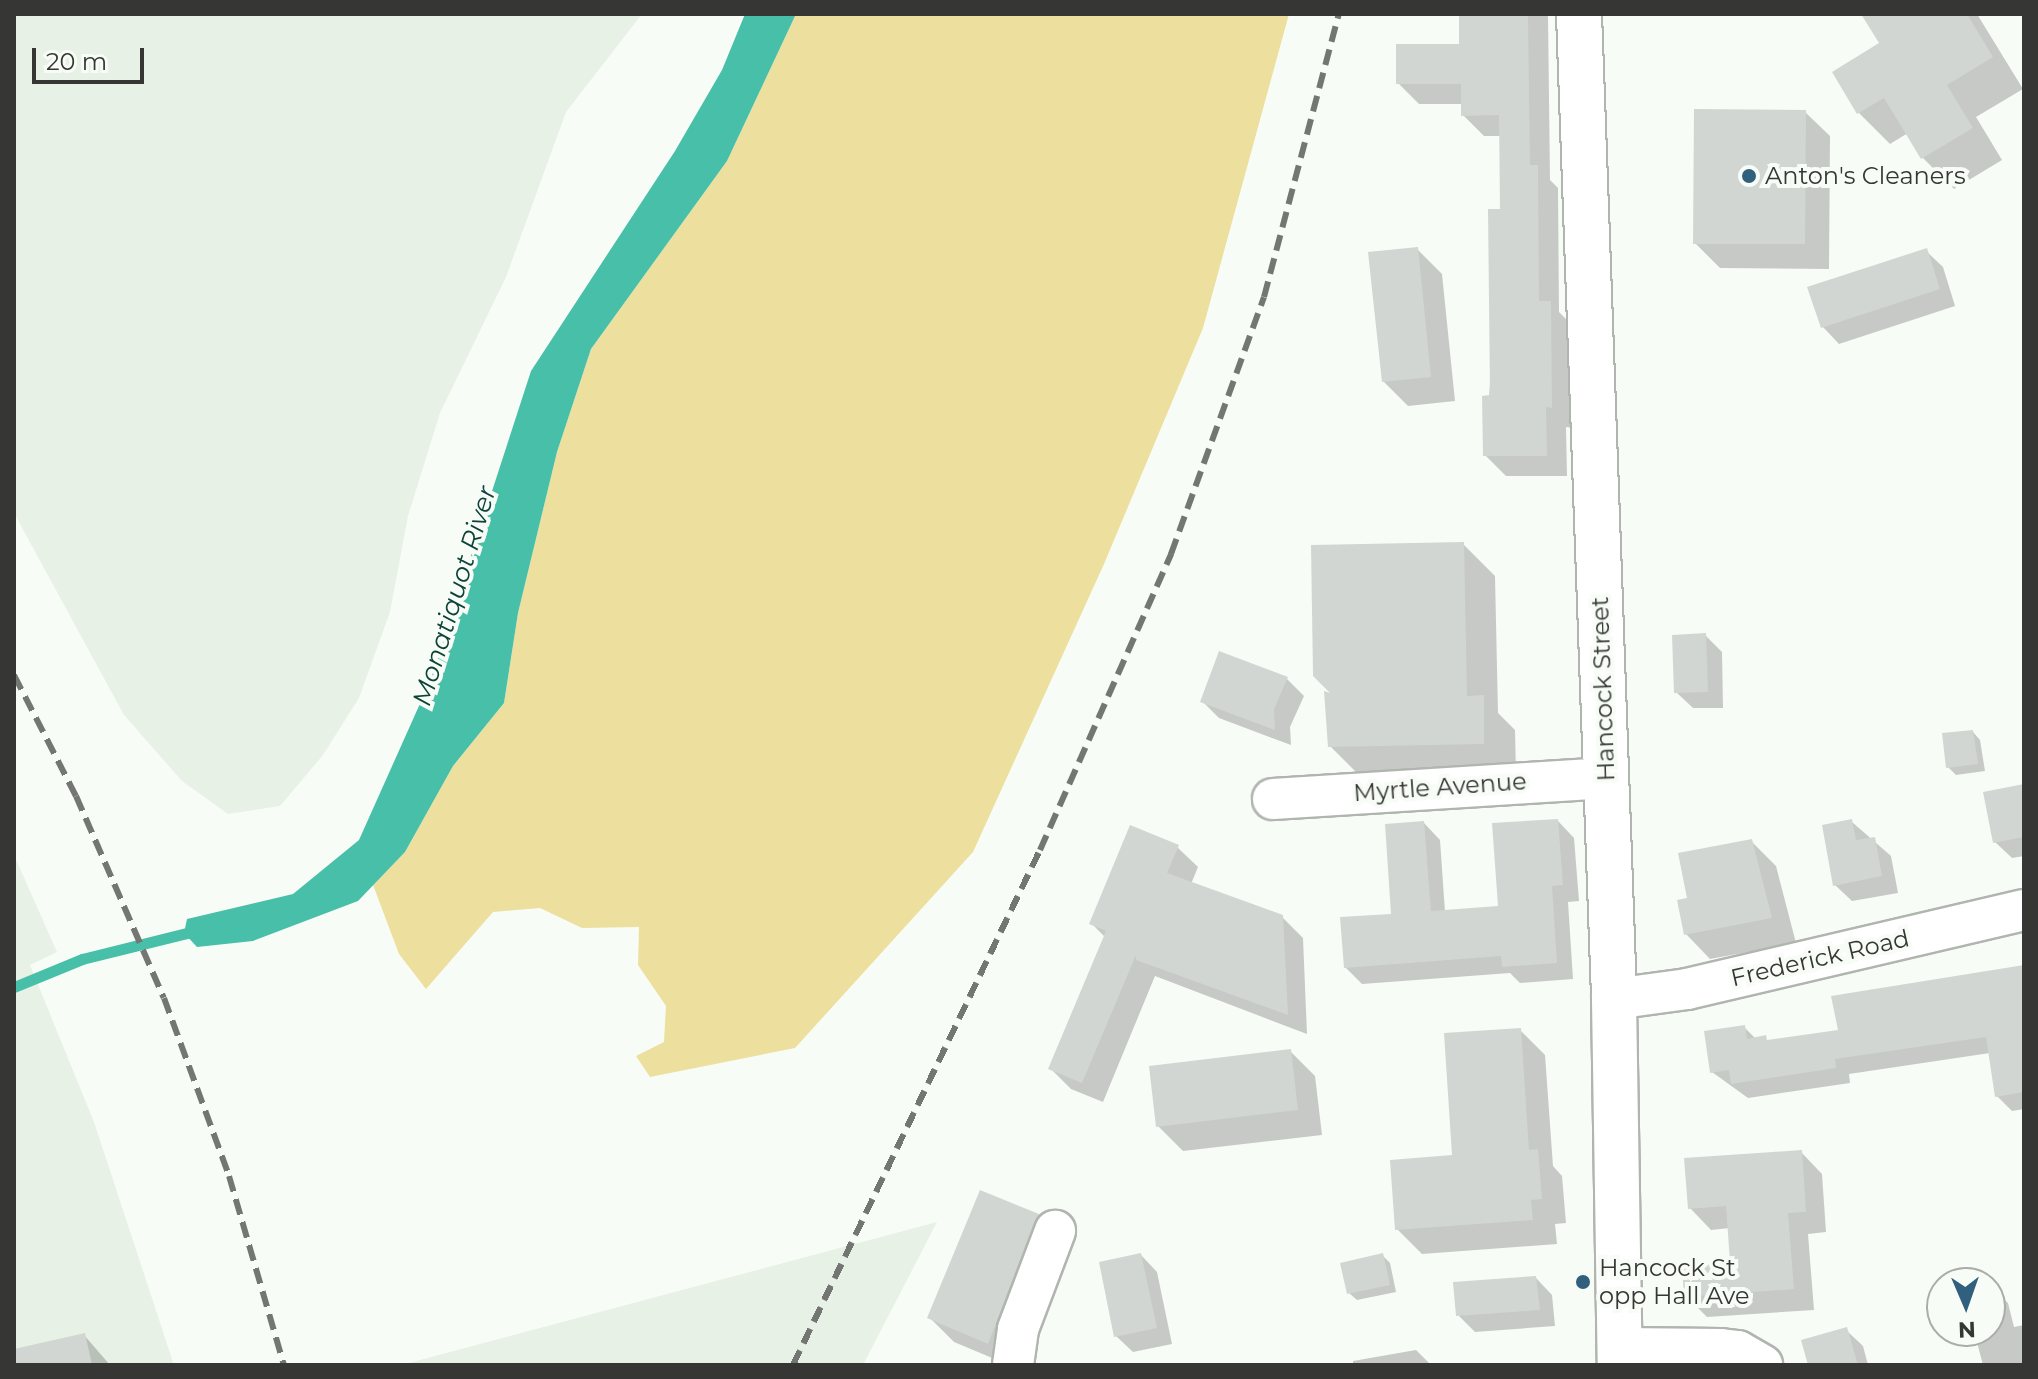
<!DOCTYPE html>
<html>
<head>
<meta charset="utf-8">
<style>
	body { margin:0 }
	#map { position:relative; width:2038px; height:1379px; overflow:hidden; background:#f8fcf7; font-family:Montserrat,sans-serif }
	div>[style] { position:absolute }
	.built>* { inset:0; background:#e8f1e5 }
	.green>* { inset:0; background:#eddf9d }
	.water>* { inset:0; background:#48c0a9 }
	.shadow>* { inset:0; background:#0003 }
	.stream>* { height:11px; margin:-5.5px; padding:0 5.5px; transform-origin:5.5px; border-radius:5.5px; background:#48c0a9 }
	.building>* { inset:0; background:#d1d6d3 }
	.roads { filter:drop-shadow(2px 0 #b1b5b0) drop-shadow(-2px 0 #b1b5b0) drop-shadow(0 2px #b1b5b0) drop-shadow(0 -2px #b1b5b0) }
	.street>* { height:40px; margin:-20px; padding:0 20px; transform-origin:20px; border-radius:20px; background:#fff }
	.secondary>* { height:44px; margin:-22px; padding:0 22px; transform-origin:22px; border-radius:22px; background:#fff }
	.rail>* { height:6px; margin-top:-3px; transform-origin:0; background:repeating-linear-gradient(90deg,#747673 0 16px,transparent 0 24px) }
	.dots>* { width:22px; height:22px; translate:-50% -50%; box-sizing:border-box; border:4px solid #f8fcf7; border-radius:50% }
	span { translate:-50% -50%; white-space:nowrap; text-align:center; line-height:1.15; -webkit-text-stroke:8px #f8fcf7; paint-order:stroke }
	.poi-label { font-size:24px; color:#363735 }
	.left { translate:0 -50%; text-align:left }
	.street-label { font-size:24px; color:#363735 }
	.water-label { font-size:26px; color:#0e433a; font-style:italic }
	.frame { position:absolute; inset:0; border:16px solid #363735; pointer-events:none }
	.north { position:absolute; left:1926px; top:1267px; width:80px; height:80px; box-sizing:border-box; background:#f8fcf7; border:2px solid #aaada9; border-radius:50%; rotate:178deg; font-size:22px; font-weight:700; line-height:32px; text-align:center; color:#363735 }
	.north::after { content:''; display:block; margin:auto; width:28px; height:36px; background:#30607e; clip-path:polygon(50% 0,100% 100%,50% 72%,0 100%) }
	.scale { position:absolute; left:32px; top:48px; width:112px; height:36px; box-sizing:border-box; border:4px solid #363735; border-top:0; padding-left:10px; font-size:24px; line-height:28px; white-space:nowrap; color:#363735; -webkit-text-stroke:6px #f8fcf7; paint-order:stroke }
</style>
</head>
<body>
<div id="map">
	<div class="built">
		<div style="clip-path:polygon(14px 14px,642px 14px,566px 112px,506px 277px,440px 413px,408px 516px,390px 612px,359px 698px,323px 755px,280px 806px,228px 814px,182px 781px,124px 715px,14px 513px)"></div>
		<div style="clip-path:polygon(14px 855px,57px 952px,30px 965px,94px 1122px,174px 1365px,14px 1365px)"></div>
		<div style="clip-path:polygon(937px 1222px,863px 1365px,401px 1365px)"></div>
	</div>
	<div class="green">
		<div style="clip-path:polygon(796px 14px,1289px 14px,1203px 328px,1104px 564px,973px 852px,795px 1048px,650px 1077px,636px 1056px,664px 1042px,666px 1006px,638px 965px,639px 927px,582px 928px,540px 908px,493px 912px,426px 989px,399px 954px,373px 885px,405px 852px,453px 766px,504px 703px,518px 613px,557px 452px,591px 349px,727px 161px)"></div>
	</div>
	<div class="water">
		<div style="clip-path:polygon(745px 14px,796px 14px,727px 161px,591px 349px,557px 452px,518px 613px,504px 703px,453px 766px,405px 852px,358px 901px,253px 941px,197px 947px,184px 933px,187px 919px,293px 894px,359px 840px,431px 679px,531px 371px,675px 151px,722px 70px)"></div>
	</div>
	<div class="shadow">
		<div style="clip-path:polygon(1460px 14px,1548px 14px,1550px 180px,1558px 188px,1559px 312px,1571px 324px,1573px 428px,1566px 427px,1567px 476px,1506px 476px,1485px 455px,1502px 211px,1501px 136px,1484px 136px,1463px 115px,1463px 104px,1419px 104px,1398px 83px,1461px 46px)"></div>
		<div style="clip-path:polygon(1865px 14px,1977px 14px,2023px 89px,1976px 117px,2002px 160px,1954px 189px,1923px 158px,1908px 133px,1890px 144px,1859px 113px,1882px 44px)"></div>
		<div style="clip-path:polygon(1805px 112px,1830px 136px,1829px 269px,1720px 268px,1695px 243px)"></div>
		<div style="clip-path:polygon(1417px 249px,1442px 274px,1455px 401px,1408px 406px,1383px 381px)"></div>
		<div style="clip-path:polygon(1926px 251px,1943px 267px,1955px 306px,1839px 344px,1823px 327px)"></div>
		<div style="clip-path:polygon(1463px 544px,1495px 576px,1498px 713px,1515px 730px,1516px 775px,1362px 778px,1330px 746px)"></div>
		<div style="clip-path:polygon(1705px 635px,1722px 652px,1723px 708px,1693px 708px,1676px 692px)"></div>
		<div style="clip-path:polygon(1220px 654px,1287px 679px,1304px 696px,1290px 727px,1291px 745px,1219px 718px,1202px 701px)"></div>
		<div style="clip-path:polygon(1973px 732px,1980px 740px,1985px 771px,1956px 775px,1948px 767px)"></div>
		<div style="clip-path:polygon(2024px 786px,2024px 856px,2012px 858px,1995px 842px)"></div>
		<div style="clip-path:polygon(1558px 821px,1574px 838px,1579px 901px,1568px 902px,1573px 979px,1520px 983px,1510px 973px,1362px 984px,1345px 967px,1394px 915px,1424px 823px,1440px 840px,1445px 912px,1500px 908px)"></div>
		<div style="clip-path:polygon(1852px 822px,1891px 856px,1898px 893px,1852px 901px,1835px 885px)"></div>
		<div style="clip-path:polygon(1751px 841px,1776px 866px,1796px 943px,1710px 959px,1686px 934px,1689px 900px)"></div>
		<div style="clip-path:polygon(1177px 847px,1198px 867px,1191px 884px,1282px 917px,1303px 938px,1307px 1034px,1155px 976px,1103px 1102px,1071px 1089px,1051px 1069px,1106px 938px,1092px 924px)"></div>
		<div style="clip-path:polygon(2024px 967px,2024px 1109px,2012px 1111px,1997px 1096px,1990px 1053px,1849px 1074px,1850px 1083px,1748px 1098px,1712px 1072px,1744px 1027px,1756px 1039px,1770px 1042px,1840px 1031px)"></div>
		<div style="clip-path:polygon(1520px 1030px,1545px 1055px,1553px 1166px,1562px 1176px,1566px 1223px,1555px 1224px,1557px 1244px,1422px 1254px,1397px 1229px,1455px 1157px)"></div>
		<div style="clip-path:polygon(1290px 1051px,1315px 1076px,1322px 1135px,1183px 1151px,1158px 1126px)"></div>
		<div style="clip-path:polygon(1801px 1152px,1822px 1174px,1826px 1232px,1808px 1234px,1814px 1310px,1707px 1317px,1686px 1296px,1732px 1264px,1730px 1228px,1711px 1230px,1690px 1208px)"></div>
		<div style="clip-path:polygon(981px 1192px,1038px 1216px,1063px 1241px,1009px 1365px,954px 1342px,929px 1317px)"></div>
		<div style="clip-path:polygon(1141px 1255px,1157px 1272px,1172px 1344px,1133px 1352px,1116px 1336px)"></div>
		<div style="clip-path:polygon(1382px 1255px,1390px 1263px,1396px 1292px,1357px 1300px,1349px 1293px)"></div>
		<div style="clip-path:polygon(1536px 1278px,1552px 1295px,1555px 1326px,1475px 1332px,1458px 1315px)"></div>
		<div style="clip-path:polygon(1993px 1288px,2008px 1303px,2014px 1327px,2024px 1325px,2024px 1365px,1983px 1365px,1974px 1331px,1990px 1331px)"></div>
		<div style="clip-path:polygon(1846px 1330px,1863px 1346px,1868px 1365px,1811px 1365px)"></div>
		<div style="clip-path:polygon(84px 1335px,110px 1365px,14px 1365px,14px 1351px)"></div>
		<div style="clip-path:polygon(1416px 1350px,1431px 1365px,1353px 1365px,1353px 1361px)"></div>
	</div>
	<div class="stream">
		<div style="left:14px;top:987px;width:74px;rotate:-22.4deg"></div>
		<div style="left:82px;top:959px;width:121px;rotate:-13.9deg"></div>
	</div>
	<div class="building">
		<div style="clip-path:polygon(1459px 14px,1528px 14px,1530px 165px,1538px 165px,1539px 301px,1551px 301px,1552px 408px,1546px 407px,1547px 456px,1483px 456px,1482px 396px,1490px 395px,1488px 209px,1500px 209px,1499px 115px,1461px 116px,1461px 84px,1396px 84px,1396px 44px,1459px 44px)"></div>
		<div style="clip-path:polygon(1861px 14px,1967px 14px,1993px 57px,1947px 85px,1973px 128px,1921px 159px,1884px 98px,1857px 114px,1832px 72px,1879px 43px)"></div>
		<div style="clip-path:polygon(1694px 109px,1806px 110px,1805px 244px,1693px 244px)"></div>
		<div style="clip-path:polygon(1418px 247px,1431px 377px,1382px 382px,1368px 252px)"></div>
		<div style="clip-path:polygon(1927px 248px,1940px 289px,1821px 328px,1807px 287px)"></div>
		<div style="clip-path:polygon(1464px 542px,1467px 696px,1484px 695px,1484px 744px,1328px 747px,1324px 691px,1330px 693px,1313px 676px,1311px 545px)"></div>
		<div style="clip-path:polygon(1706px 633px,1708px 692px,1674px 693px,1672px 635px)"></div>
		<div style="clip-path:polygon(1219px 651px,1288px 677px,1274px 709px,1275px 730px,1200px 702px)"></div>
		<div style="clip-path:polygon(1973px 730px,1978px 764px,1946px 768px,1942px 733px)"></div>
		<div style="clip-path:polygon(2024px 784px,2024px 837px,1993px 843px,1983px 792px)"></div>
		<div style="clip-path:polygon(1558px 819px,1563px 885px,1552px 886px,1557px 963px,1502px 967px,1501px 956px,1344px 968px,1340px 917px,1391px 914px,1385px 824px,1424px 821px,1431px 911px,1498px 906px,1492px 823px)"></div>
		<div style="clip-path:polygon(1852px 819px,1856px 840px,1875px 837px,1882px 876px,1833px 886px,1822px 825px)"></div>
		<div style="clip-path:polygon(1130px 825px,1179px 845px,1167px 873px,1283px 915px,1288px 1015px,1136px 960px,1136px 955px,1082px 1083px,1048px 1069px,1106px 931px,1089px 924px)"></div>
		<div style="clip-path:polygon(1752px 839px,1772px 918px,1684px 935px,1677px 900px,1687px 898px,1678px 853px)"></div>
		<div style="clip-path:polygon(2024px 965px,2024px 1092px,1995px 1097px,1986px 1037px,1835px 1059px,1836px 1068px,1731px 1084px,1729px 1070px,1710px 1073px,1704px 1031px,1745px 1025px,1747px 1039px,1766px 1035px,1767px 1040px,1838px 1030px,1831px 996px)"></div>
		<div style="clip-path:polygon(1521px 1028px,1529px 1150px,1538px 1149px,1542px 1199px,1531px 1200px,1533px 1220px,1395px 1230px,1390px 1160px,1452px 1155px,1444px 1033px)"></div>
		<div style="clip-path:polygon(1291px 1049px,1298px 1110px,1156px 1127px,1149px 1066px)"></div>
		<div style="clip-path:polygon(1802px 1150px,1806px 1212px,1788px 1213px,1794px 1289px,1684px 1297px,1682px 1266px,1730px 1262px,1726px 1206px,1688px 1209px,1684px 1158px)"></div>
		<div style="clip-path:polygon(980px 1190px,1039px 1214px,988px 1344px,927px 1318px)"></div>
		<div style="clip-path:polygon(1141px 1253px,1157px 1328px,1114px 1337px,1099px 1262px)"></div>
		<div style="clip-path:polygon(1383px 1253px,1390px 1285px,1347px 1294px,1340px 1263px)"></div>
		<div style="clip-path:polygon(1536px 1276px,1540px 1310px,1456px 1316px,1453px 1282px)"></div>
		<div style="clip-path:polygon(1847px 1327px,1858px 1365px,1808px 1365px,1801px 1340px)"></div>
		<div style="clip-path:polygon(85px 1333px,92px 1365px,14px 1365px,14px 1349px)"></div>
	</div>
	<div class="roads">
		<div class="street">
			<div style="left:1273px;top:799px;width:335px;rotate:-3.6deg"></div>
			<div style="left:1614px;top:999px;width:74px;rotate:-7.8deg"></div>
			<div style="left:1687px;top:989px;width:346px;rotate:-13.2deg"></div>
			<div style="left:1620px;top:1348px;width:101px;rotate:0.6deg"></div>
			<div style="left:1721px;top:1349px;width:17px;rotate:7deg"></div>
			<div style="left:1738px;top:1351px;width:28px;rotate:30deg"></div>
			<div style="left:1013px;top:1365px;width:36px;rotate:-82deg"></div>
			<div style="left:1018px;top:1329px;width:105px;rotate:-69.3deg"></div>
		</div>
		<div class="secondary">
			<div style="left:1579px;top:14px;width:986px;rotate:87.96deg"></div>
			<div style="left:1614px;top:999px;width:366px;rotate:89.1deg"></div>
		</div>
	</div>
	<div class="rail">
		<div style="left:14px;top:675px;width:136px;rotate:62.9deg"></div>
		<div style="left:76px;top:796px;width:220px;rotate:66.5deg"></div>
		<div style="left:164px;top:998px;width:189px;rotate:69.9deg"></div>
		<div style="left:229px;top:1176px;width:197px;rotate:73.8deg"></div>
		<div style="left:793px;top:1365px;width:571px;rotate:-64.38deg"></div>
		<div style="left:1040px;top:850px;width:324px;rotate:-66.1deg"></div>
		<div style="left:1171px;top:554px;width:273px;rotate:-70.1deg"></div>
		<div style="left:1264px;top:297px;width:293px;rotate:-75.2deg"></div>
	</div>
	<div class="dots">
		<div style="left:1749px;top:176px;background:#30607e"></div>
		<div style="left:1583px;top:1282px;background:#30607e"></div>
	</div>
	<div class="poi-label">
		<span class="left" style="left:1765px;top:176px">Anton's Cleaners</span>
		<span class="left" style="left:1599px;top:1282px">Hancock St<br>opp Hall Ave</span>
	</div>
	<div class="street-label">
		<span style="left:1603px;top:689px;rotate:-92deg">Hancock Street</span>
		<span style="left:1440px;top:787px;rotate:-4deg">Myrtle Avenue</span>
		<span style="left:1820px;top:958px;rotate:-13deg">Frederick Road</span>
	</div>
	<div class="water-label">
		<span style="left:455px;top:596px;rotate:-73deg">Monatiquot River</span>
	</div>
	<div class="frame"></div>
	<div class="north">N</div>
	<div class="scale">20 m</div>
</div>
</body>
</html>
